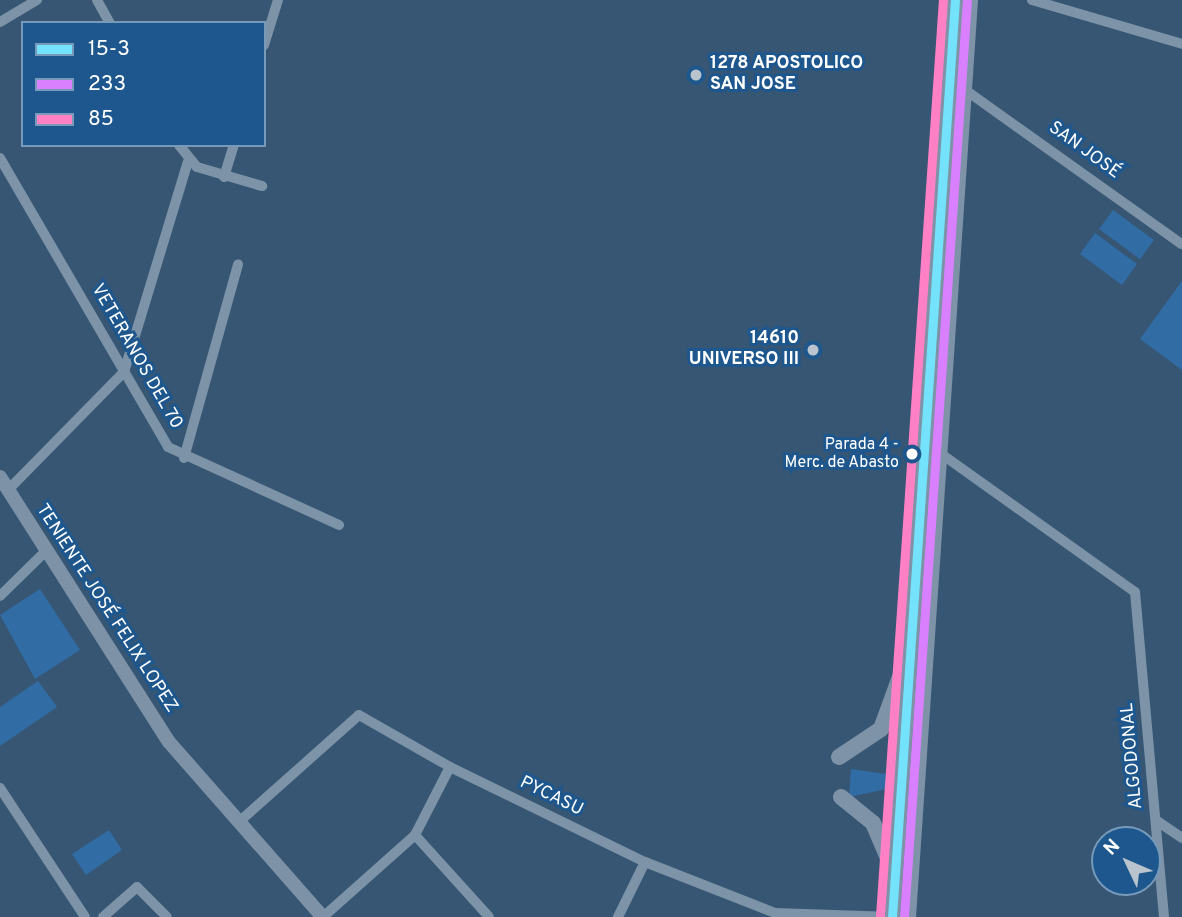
<!DOCTYPE html>
<html>
<head>
<meta charset="utf-8">
<style>
	body { margin:0 }
	#map { position:relative; width:1182px; height:917px; overflow:hidden; background:#365674; font-family:Overpass,sans-serif }
	div>[style] { position:absolute }
	.green>* { inset:0; background:#316da4 }
	.minor>* { height:10px; margin:-5px; padding:0 5px; transform-origin:5px; border-radius:5px; background:#7d93a7 }
	.major>* { height:14px; margin:-7px; padding:0 7px; transform-origin:7px; border-radius:7px; background:#7d92a7 }
	.highway>* { height:16px; margin:-8px; padding:0 8px; transform-origin:8px; border-radius:8px; background:#7e93a7 }
	.bus-1>* { height:9px; margin:-4.5px; padding:0 4.5px; transform-origin:4.5px; border-radius:4.5px; background:#73e2fa }
	.bus-2>* { height:9px; margin:-4.5px; padding:0 4.5px; transform-origin:4.5px; border-radius:4.5px; background:#d880ff }
	.bus-3>* { height:9px; margin:-4.5px; padding:0 4.5px; transform-origin:4.5px; border-radius:4.5px; background:#ff80c5 }
	.dots>* { width:19px; height:19px; translate:-50% -50%; box-sizing:border-box; border:4px solid #1d578d; border-radius:50% }
	span { translate:-50% -50%; white-space:nowrap; text-align:center; line-height:1.15; -webkit-text-stroke:6px #1d578d; paint-order:stroke }
	.bus-label { font-size:16px; color:#fff }
	.right { translate:-100% -50%; text-align:right }
	.poi-label { font-size:18px; color:#fff; font-weight:700 }
	.left { translate:0 -50%; text-align:left }
	.street-label { font-size:18px; color:#fff }
	.legend { position:absolute; left:21px; top:21px; width:245px; height:126px; box-sizing:border-box; background:#1d578d; border:2px solid #779abb; margin:0; padding:9px 12px; list-style:none; font-size:21px; color:#fff }
	.legend li { display:flex; align-items:center; gap:14px; height:35px }
	.legend b { width:35px; border:2px solid #779abb }
	.north { position:absolute; left:1091px; top:826px; width:70px; height:70px; box-sizing:border-box; background:#1d578d; border:2px solid #779abb; border-radius:50%; rotate:314deg; font-size:19px; font-weight:700; line-height:28px; text-align:center; color:#fff }
	.north::after { content:''; display:block; margin:auto; width:24px; height:32px; background:#b9c4ce; clip-path:polygon(50% 0,100% 100%,50% 72%,0 100%) }
</style>
</head>
<body>
<div id="map">
	<div class="green">
		<div style="clip-path:polygon(1113px 210px,1154px 240px,1140px 259px,1099px 229px)"></div>
		<div style="clip-path:polygon(1095px 233px,1137px 264px,1122px 285px,1080px 254px)"></div>
		<div style="clip-path:polygon(1182px 281px,1182px 370px,1140px 339px)"></div>
		<div style="clip-path:polygon(40px 589px,80px 650px,35px 679px,0 615px)"></div>
		<div style="clip-path:polygon(38px 681px,57px 707px,0 746px,0 707px)"></div>
		<div style="clip-path:polygon(851px 769px,886px 774px,896px 787px,849px 797px)"></div>
		<div style="clip-path:polygon(109px 830px,122px 850px,86px 875px,72px 854px)"></div>
	</div>
	<div class="minor">
		<div style="left:97px;top:0;width:26px;rotate:61deg"></div>
		<div style="left:1032px;top:0;width:156px;rotate:16.3deg"></div>
		<div style="left:0;top:22px;width:43px;rotate:-30.7deg"></div>
		<div style="left:264px;top:45px;width:47px;rotate:-72.7deg"></div>
		<div style="left:964px;top:89px;width:267px;rotate:35.5deg"></div>
		<div style="left:179px;top:145px;width:28px;rotate:51deg"></div>
		<div style="left:197px;top:167px;width:68px;rotate:16.3deg"></div>
		<div style="left:0;top:158px;width:334px;rotate:59.8deg"></div>
		<div style="left:168px;top:447px;width:188px;rotate:24.5deg"></div>
		<div style="left:224px;top:177px;width:34px;rotate:-73deg"></div>
		<div style="left:940px;top:453px;width:239px;rotate:35.5deg"></div>
		<div style="left:1135px;top:592px;width:326px;rotate:84.9deg"></div>
		<div style="left:184px;top:458px;width:201px;rotate:-74.4deg"></div>
		<div style="left:8px;top:490px;width:165px;rotate:-45.5deg"></div>
		<div style="left:124px;top:372px;width:220px;rotate:-73.1deg"></div>
		<div style="left:0;top:596px;width:63px;rotate:-44.4deg"></div>
		<div style="left:0;top:788px;width:154px;rotate:56.6deg"></div>
		<div style="left:240px;top:821px;width:159px;rotate:-41.7deg"></div>
		<div style="left:359px;top:715px;width:105px;rotate:29.7deg"></div>
		<div style="left:450px;top:767px;width:217px;rotate:26deg"></div>
		<div style="left:645px;top:862px;width:140px;rotate:21.4deg"></div>
		<div style="left:775px;top:913px;width:117px;rotate:2deg"></div>
		<div style="left:1157px;top:821px;width:30px;rotate:34deg"></div>
		<div style="left:415px;top:835px;width:110px;rotate:47.9deg"></div>
		<div style="left:103px;top:917px;width:45px;rotate:-41.4deg"></div>
		<div style="left:137px;top:887px;width:42px;rotate:45deg"></div>
		<div style="left:323px;top:917px;width:123px;rotate:-41.7deg"></div>
		<div style="left:415px;top:835px;width:76px;rotate:-62.8deg"></div>
		<div style="left:618px;top:917px;width:61px;rotate:-63.9deg"></div>
	</div>
	<div class="major">
		<div style="left:0;top:477px;width:314px;rotate:57.5deg"></div>
		<div style="left:169px;top:742px;width:233px;rotate:48.7deg"></div>
	</div>
	<div class="highway">
		<div style="left:839px;top:757px;width:50px;rotate:-33.7deg"></div>
		<div style="left:881px;top:729px;width:59px;rotate:-70deg"></div>
		<div style="left:841px;top:797px;width:41px;rotate:39.1deg"></div>
		<div style="left:873px;top:823px;width:46px;rotate:66.8deg"></div>
		<div style="left:892px;top:917px;width:919px;rotate:-86.07deg"></div>
		<div style="left:908px;top:917px;width:919px;rotate:-86.13deg"></div>
	</div>
	<div class="bus-1">
		<div style="left:892px;top:917px;width:919px;rotate:-86.07deg"></div>
	</div>
	<div class="bus-2">
		<div style="left:904px;top:917px;width:918px;rotate:-86.07deg"></div>
	</div>
	<div class="bus-3">
		<div style="left:880px;top:916px;width:918px;rotate:-86.07deg"></div>
	</div>
	<div class="dots">
		<div style="left:696px;top:75px;background:#b9c4ce"></div>
		<div style="left:813px;top:350px;background:#b9c4ce"></div>
		<div style="left:912px;top:454px;background:#fff"></div>
	</div>
	<div class="bus-label">
		<span class="right" style="left:899px;top:454px">Parada 4 -<br>Merc. de Abasto</span>
	</div>
	<div class="poi-label">
		<span class="left" style="left:710px;top:75px">1278 APOSTOLICO<br>SAN JOSE</span>
		<span class="right" style="left:799px;top:350px">14610<br>UNIVERSO III</span>
	</div>
	<div class="street-label">
		<span style="left:1084px;top:151px;rotate:36deg">SAN JOSÉ</span>
		<span style="left:136px;top:357px;rotate:60deg">VETERANOS DEL 70</span>
		<span style="left:106px;top:609px;rotate:57deg">TENIENTE JOSÉ FELIX LOPEZ</span>
		<span style="left:1133px;top:756px;rotate:-95deg">ALGODONAL</span>
		<span style="left:551px;top:797px;rotate:26deg">PYCASU</span>
	</div>
	<ul class="legend">
	<li><b style="height:9px;background:#73e2fa"></b>15-3</li>
	<li><b style="height:9px;background:#d880ff"></b>233</li>
	<li><b style="height:9px;background:#ff80c5"></b>85</li>
	</ul>
	<div class="north">N</div>
</div>
</body>
</html>
